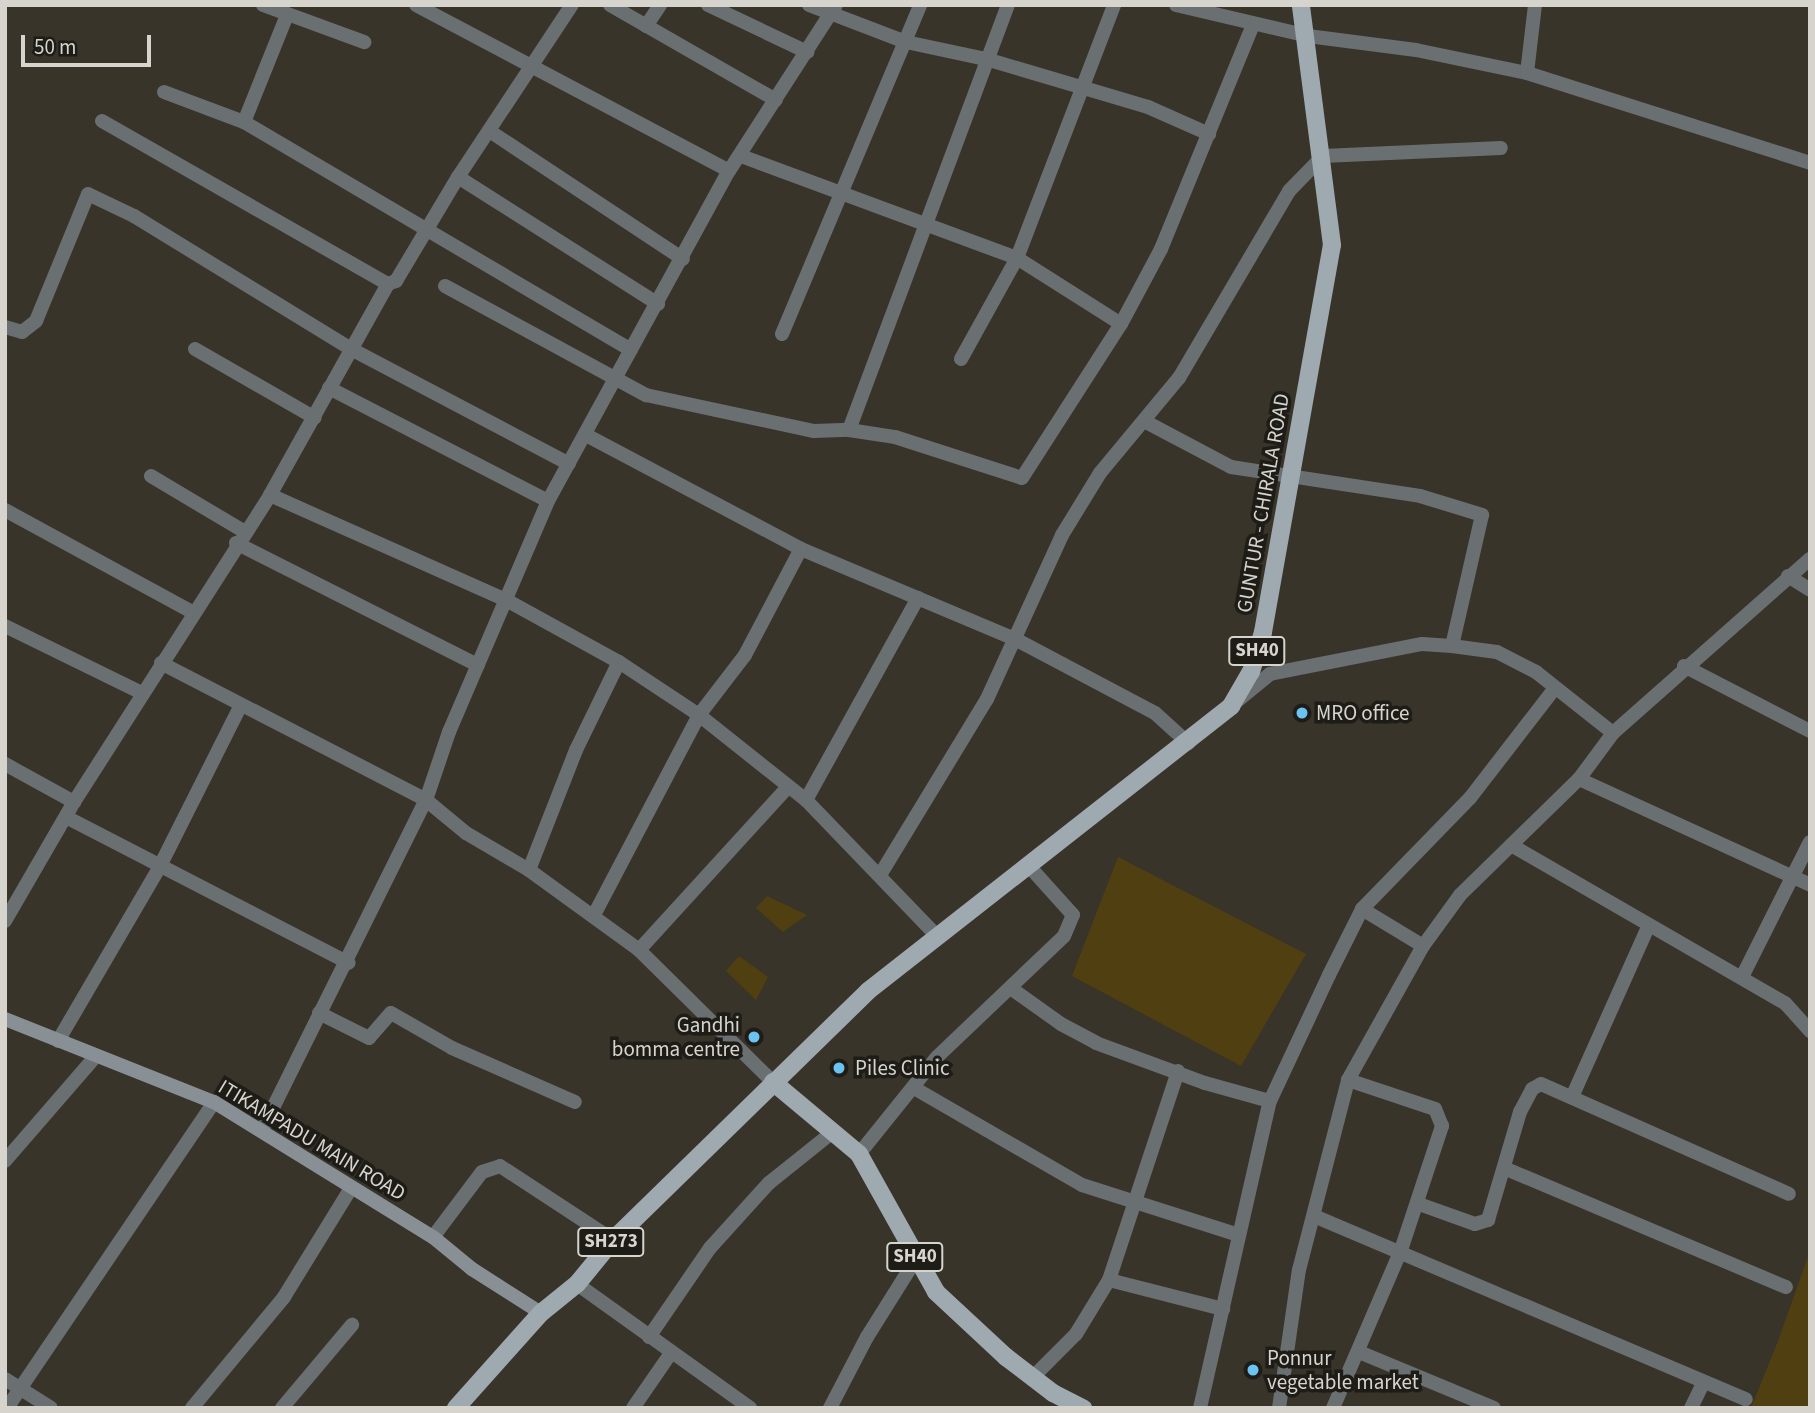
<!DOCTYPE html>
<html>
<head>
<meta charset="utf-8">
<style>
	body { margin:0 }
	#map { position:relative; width:1815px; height:1413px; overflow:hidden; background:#38342a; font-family:"Source Sans 3",sans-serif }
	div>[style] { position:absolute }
	.green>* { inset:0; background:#503f10 }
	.street>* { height:14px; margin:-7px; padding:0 7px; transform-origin:7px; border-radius:7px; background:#6a6f72 }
	.secondary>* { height:14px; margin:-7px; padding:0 7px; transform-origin:7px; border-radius:7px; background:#889095 }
	.primary>* { height:18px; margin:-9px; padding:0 9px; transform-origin:9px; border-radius:9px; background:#9fa9b0 }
	.dots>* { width:19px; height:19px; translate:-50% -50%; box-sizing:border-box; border:4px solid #1d1c17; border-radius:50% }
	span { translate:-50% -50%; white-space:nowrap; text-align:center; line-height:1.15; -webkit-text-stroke:7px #1d1c17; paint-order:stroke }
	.shield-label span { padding:2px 5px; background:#1d1c17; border:2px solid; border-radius:5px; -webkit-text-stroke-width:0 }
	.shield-label { font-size:19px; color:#d7d4ce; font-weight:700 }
	.street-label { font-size:21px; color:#d7d4ce }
	.poi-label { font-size:21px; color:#d7d4ce }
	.left { translate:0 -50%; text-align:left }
	.right { translate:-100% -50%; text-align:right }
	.frame { position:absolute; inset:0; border:7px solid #d7d4ce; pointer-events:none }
	.scale { position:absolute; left:21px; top:35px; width:130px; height:32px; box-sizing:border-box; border:4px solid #d7d4ce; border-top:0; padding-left:9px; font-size:21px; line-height:24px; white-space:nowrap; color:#d7d4ce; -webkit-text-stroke:5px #1d1c17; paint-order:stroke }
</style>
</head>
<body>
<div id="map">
	<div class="green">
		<div style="clip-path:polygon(1118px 857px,1306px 954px,1241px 1066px,1072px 976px)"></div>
		<div style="clip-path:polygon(767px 896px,807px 915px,783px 932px,756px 908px)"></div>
		<div style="clip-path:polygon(739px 956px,768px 977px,756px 1000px,726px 971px)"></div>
		<div style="clip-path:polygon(1810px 1251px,1810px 1408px,1751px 1408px,1778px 1341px)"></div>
	</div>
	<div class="street">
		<div style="left:263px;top:5px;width:108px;rotate:20.1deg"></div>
		<div style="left:416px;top:5px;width:354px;rotate:27.9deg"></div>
		<div style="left:610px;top:5px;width:191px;rotate:29.8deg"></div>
		<div style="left:708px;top:5px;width:110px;rotate:25.4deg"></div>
		<div style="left:809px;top:5px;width:104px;rotate:20.9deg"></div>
		<div style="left:906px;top:42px;width:82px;rotate:12deg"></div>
		<div style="left:986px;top:59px;width:169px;rotate:16.5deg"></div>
		<div style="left:1148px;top:107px;width:67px;rotate:23.9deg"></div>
		<div style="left:1176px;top:5px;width:136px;rotate:13.2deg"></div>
		<div style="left:1308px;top:36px;width:109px;rotate:7.4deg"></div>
		<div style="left:1416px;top:50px;width:113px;rotate:11.7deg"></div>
		<div style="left:1527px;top:73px;width:297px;rotate:17.6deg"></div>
		<div style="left:646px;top:26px;width:25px;rotate:-56deg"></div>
		<div style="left:1527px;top:73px;width:68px;rotate:-83.3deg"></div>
		<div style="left:164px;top:92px;width:85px;rotate:20.6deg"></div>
		<div style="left:244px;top:122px;width:449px;rotate:30.5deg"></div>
		<div style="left:102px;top:121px;width:329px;rotate:29.7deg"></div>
		<div style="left:244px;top:122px;width:115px;rotate:-68.1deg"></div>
		<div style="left:491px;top:132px;width:230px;rotate:33.5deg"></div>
		<div style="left:741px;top:156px;width:294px;rotate:20.3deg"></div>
		<div style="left:1017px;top:258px;width:123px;rotate:32.4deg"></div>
		<div style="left:458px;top:177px;width:237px;rotate:32.4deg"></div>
		<div style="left:445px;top:286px;width:229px;rotate:28.5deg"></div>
		<div style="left:646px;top:395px;width:172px;rotate:12.1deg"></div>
		<div style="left:814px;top:431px;width:35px;rotate:-2deg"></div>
		<div style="left:849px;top:430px;width:47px;rotate:8.7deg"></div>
		<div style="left:895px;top:437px;width:133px;rotate:17.9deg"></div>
		<div style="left:1022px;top:478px;width:183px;rotate:-57.3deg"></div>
		<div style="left:1121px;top:324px;width:85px;rotate:-61.9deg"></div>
		<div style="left:1161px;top:249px;width:242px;rotate:-67.7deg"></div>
		<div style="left:5px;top:327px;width:18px;rotate:16deg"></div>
		<div style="left:22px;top:332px;width:18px;rotate:-38deg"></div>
		<div style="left:36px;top:321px;width:137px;rotate:-67.7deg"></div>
		<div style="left:88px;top:194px;width:51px;rotate:25.6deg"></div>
		<div style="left:134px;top:216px;width:257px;rotate:31.5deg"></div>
		<div style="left:353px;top:350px;width:244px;rotate:27.8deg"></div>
		<div style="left:782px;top:334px;width:357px;rotate:-67.2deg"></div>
		<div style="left:195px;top:349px;width:138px;rotate:29.9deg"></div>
		<div style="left:961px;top:359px;width:115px;rotate:-61deg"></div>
		<div style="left:1017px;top:258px;width:271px;rotate:-69deg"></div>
		<div style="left:329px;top:388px;width:246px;rotate:27.3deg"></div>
		<div style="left:1146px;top:422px;width:96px;rotate:27.9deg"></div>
		<div style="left:1231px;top:467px;width:191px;rotate:8.7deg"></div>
		<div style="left:1420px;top:496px;width:65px;rotate:17deg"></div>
		<div style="left:1482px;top:515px;width:134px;rotate:102.9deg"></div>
		<div style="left:849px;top:430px;width:454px;rotate:-69.5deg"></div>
		<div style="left:586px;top:435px;width:243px;rotate:27.9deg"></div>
		<div style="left:801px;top:549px;width:234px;rotate:22.8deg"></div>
		<div style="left:1017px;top:640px;width:156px;rotate:27.9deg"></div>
		<div style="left:1155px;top:713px;width:45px;rotate:42.3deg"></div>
		<div style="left:151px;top:476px;width:109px;rotate:30.8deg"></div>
		<div style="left:270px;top:495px;width:258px;rotate:24deg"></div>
		<div style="left:506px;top:600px;width:129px;rotate:28.8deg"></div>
		<div style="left:619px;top:662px;width:96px;rotate:33.5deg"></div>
		<div style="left:699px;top:715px;width:137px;rotate:38.5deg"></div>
		<div style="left:806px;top:800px;width:189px;rotate:46.1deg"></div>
		<div style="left:5px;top:510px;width:215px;rotate:28.6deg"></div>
		<div style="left:236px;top:543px;width:271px;rotate:26.8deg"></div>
		<div style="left:1788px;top:576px;width:26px;rotate:32deg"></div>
		<div style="left:5px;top:626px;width:153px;rotate:26.1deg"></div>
		<div style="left:161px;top:663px;width:298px;rotate:27.3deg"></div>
		<div style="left:426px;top:800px;width:52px;rotate:39.5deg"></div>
		<div style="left:466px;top:833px;width:73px;rotate:30.4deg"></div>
		<div style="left:529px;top:870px;width:136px;rotate:36deg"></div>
		<div style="left:639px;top:950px;width:188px;rotate:44.6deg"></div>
		<div style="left:1684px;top:666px;width:142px;rotate:27.3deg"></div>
		<div style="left:1237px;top:701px;width:43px;rotate:-39.3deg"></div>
		<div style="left:1270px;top:674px;width:155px;rotate:-11.2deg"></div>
		<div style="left:1422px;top:644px;width:30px;rotate:4deg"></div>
		<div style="left:1452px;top:646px;width:45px;rotate:7.6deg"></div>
		<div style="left:1497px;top:652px;width:44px;rotate:27.1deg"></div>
		<div style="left:1536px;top:672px;width:98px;rotate:38.4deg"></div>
		<div style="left:5px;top:764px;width:79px;rotate:28.8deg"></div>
		<div style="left:1579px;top:779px;width:254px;rotate:24.6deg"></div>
		<div style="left:806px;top:800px;width:231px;rotate:-61deg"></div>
		<div style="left:66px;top:817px;width:318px;rotate:27.3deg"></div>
		<div style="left:1511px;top:845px;width:316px;rotate:30deg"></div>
		<div style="left:1785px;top:1003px;width:38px;rotate:48deg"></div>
		<div style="left:529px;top:870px;width:129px;rotate:-68.6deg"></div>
		<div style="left:576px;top:750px;width:98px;rotate:-64deg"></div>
		<div style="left:880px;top:875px;width:206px;rotate:-58.7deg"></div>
		<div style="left:987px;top:699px;width:180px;rotate:-65.4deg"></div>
		<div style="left:1062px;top:535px;width:73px;rotate:-58.5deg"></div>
		<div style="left:1100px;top:473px;width:124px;rotate:-50.3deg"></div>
		<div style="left:1179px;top:378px;width:217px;rotate:-59.5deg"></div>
		<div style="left:1289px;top:191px;width:49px;rotate:-45.8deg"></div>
		<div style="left:1323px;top:156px;width:178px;rotate:-2.6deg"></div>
		<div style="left:1362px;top:909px;width:71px;rotate:31.2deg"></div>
		<div style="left:594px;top:915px;width:226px;rotate:-62.3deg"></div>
		<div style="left:699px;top:715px;width:76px;rotate:-52.5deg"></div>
		<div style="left:745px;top:655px;width:120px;rotate:-62.2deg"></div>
		<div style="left:5px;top:921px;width:138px;rotate:-59.9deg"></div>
		<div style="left:74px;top:802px;width:364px;rotate:-57.4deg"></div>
		<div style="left:270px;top:495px;width:242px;rotate:-60.8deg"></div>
		<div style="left:388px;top:284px;width:9px;rotate:-21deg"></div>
		<div style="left:396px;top:281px;width:121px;rotate:-59.2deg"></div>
		<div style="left:458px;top:177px;width:206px;rotate:-56.5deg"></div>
		<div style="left:639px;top:950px;width:221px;rotate:-47.6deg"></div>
		<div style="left:1742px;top:977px;width:151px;rotate:-63.3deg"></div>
		<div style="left:1012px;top:989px;width:60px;rotate:35.5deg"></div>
		<div style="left:1061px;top:1024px;width:40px;rotate:28deg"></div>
		<div style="left:1096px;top:1043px;width:116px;rotate:20.2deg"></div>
		<div style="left:1205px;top:1083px;width:67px;rotate:15.5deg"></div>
		<div style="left:319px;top:1013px;width:56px;rotate:26.6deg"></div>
		<div style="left:369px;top:1038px;width:33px;rotate:-49deg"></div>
		<div style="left:391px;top:1013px;width:70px;rotate:29.8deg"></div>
		<div style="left:452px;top:1048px;width:134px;rotate:23.7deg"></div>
		<div style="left:58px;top:1041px;width:200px;rotate:-59.7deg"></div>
		<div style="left:159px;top:868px;width:180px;rotate:-63.3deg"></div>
		<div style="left:914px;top:1088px;width:194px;rotate:30deg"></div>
		<div style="left:1082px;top:1185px;width:162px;rotate:17.7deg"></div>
		<div style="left:1572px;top:1097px;width:188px;rotate:-65.9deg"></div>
		<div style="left:262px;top:1130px;width:369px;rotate:-63.6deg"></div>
		<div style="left:426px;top:800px;width:72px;rotate:-71.3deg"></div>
		<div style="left:449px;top:732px;width:251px;rotate:-66.8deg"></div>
		<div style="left:548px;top:501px;width:376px;rotate:-61.3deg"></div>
		<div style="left:729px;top:171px;width:197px;rotate:-57.2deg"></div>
		<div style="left:859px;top:1154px;width:124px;rotate:-51.2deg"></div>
		<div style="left:937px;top:1057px;width:175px;rotate:-43.6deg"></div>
		<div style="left:1064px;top:936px;width:23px;rotate:-67deg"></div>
		<div style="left:1073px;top:915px;width:67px;rotate:-132deg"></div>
		<div style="left:5px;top:1161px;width:138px;rotate:-49.1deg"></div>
		<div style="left:1504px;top:1168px;width:306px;rotate:22.9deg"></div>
		<div style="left:1419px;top:1204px;width:59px;rotate:19.7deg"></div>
		<div style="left:1475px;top:1224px;width:14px;rotate:-17deg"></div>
		<div style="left:1488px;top:1220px;width:113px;rotate:-73.5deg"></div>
		<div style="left:1520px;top:1112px;width:26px;rotate:-62deg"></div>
		<div style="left:1532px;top:1089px;width:10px;rotate:-29deg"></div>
		<div style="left:1541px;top:1084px;width:271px;rotate:23.9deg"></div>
		<div style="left:1314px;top:1216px;width:469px;rotate:23deg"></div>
		<div style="left:433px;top:1237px;width:81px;rotate:-53deg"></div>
		<div style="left:482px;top:1172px;width:19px;rotate:-18deg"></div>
		<div style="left:500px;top:1166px;width:135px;rotate:33.2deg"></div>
		<div style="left:1109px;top:1280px;width:118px;rotate:14.3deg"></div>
		<div style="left:577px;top:1284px;width:213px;rotate:35.6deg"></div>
		<div style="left:649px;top:1337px;width:108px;rotate:-55.6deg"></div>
		<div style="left:710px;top:1248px;width:88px;rotate:-47.8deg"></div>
		<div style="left:769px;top:1183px;width:83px;rotate:-38.7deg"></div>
		<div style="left:1359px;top:1352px;width:146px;rotate:22.5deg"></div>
		<div style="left:1032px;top:1378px;width:62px;rotate:-45deg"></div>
		<div style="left:1076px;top:1334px;width:63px;rotate:-58.6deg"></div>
		<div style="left:1109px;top:1280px;width:220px;rotate:-71.7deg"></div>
		<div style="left:5px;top:1379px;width:54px;rotate:32.2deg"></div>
		<div style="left:7px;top:1408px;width:369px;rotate:-55.9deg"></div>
		<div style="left:192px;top:1408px;width:144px;rotate:-50.3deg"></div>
		<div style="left:284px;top:1297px;width:128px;rotate:-58.4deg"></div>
		<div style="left:282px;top:1408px;width:109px;rotate:-49.9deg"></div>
		<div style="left:633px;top:1408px;width:67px;rotate:-55.4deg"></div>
		<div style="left:830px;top:1408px;width:80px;rotate:-62.5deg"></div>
		<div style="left:867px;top:1337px;width:92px;rotate:-57.9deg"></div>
		<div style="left:1200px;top:1408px;width:315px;rotate:-77.2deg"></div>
		<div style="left:1270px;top:1101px;width:139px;rotate:-64.9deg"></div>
		<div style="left:1329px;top:975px;width:74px;rotate:-63.4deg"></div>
		<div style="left:1362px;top:909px;width:155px;rotate:-45.8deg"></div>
		<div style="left:1470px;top:798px;width:139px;rotate:-52.3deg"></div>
		<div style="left:1279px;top:1408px;width:139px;rotate:-81.8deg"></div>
		<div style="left:1299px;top:1270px;width:196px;rotate:-75.5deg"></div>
		<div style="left:1348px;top:1080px;width:154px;rotate:-60.8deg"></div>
		<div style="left:1423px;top:946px;width:63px;rotate:-54deg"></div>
		<div style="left:1460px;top:895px;width:166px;rotate:-44.3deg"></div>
		<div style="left:1579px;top:779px;width:57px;rotate:-53.5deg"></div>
		<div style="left:1613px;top:733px;width:263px;rotate:-41.5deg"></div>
		<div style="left:1333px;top:1408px;width:172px;rotate:-66.7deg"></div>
		<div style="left:1401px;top:1250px;width:131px;rotate:-71.7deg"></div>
		<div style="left:1442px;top:1126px;width:18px;rotate:-112deg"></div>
		<div style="left:1435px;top:1109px;width:92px;rotate:-161.6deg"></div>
		<div style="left:1691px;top:1408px;width:28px;rotate:-64deg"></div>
	</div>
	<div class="secondary">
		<div style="left:5px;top:1019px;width:225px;rotate:21.7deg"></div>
		<div style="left:214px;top:1102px;width:257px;rotate:31.7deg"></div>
		<div style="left:433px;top:1237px;width:50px;rotate:39.4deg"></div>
		<div style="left:472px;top:1269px;width:82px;rotate:32.5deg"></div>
	</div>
	<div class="primary">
		<div style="left:773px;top:1082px;width:112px;rotate:39.9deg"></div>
		<div style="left:859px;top:1154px;width:158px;rotate:60.8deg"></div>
		<div style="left:936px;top:1292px;width:96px;rotate:42.9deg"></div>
		<div style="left:1006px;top:1357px;width:59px;rotate:37.5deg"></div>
		<div style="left:1053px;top:1393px;width:34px;rotate:27deg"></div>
		<div style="left:456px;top:1408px;width:127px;rotate:-48.2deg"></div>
		<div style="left:541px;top:1313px;width:46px;rotate:-38.9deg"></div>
		<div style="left:577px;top:1284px;width:57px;rotate:-50.7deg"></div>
		<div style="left:613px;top:1240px;width:356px;rotate:-44.3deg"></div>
		<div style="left:868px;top:991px;width:462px;rotate:-38.1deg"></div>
		<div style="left:1231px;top:706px;width:39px;rotate:-60deg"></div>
		<div style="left:1251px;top:672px;width:42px;rotate:-73.3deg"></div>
		<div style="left:1263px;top:632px;width:393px;rotate:-79.9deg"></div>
		<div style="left:1332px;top:245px;width:242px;rotate:-97.4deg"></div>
	</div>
	<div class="dots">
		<div style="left:1302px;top:713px;background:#6bc3f2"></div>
		<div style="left:754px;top:1037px;background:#6bc3f2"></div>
		<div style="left:839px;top:1068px;background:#6bc3f2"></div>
		<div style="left:1253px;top:1370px;background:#6bc3f2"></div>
	</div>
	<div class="shield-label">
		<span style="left:1257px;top:651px">SH40</span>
		<span style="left:611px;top:1242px">SH273</span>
		<span style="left:915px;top:1257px">SH40</span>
	</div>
	<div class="street-label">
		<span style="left:1263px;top:503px;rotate:-80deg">GUNTUR - CHIRALA ROAD</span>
		<span style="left:312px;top:1140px;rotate:31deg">ITIKAMPADU MAIN ROAD</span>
	</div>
	<div class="poi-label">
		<span class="left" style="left:1316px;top:713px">MRO office</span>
		<span class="right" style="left:740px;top:1037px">Gandhi<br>bomma centre</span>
		<span class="left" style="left:855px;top:1068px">Piles Clinic</span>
		<span class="left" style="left:1267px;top:1370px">Ponnur<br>vegetable market</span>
	</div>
	<div class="frame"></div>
	<div class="scale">50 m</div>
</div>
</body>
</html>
